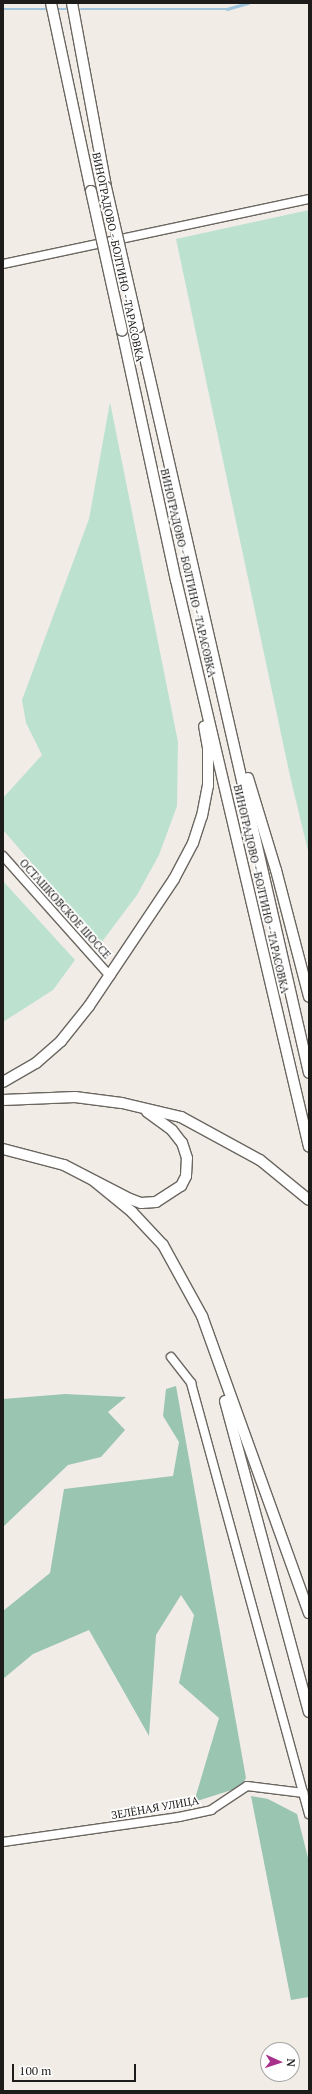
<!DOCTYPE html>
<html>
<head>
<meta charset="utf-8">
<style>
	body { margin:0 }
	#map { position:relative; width:312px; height:2094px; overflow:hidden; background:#f2ece6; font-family:"PT Serif",serif }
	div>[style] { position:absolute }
	.green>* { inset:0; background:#bce2cf }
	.forest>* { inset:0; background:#9ac5b0 }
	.stream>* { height:2.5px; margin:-1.25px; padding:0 1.25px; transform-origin:1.25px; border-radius:1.25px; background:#9ec5dd }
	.roads { filter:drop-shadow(1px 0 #6b6660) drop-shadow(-1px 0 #6b6660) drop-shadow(0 1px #6b6660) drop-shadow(0 -1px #6b6660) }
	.minor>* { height:8px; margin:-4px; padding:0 4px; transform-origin:4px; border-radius:4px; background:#fff }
	.major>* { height:10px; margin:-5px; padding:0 5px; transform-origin:5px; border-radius:5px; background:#fff }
	.bridges { filter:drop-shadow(1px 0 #6b6660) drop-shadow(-1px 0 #6b6660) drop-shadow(0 1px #6b6660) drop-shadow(0 -1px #6b6660) }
	.major-bridge>* { height:10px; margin:-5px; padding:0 5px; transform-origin:5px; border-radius:5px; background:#fff }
	span { translate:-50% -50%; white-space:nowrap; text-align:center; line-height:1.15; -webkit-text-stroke:3.5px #fff; paint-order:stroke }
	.street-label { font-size:11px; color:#1e1c1a }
	.frame { position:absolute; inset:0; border:4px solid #1e1c1a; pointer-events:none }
	.north { position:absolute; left:260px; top:2042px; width:40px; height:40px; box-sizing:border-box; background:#fff; border:1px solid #a5a4a3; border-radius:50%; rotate:93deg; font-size:11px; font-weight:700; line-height:16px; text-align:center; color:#1e1c1a }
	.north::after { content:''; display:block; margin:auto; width:14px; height:18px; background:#a8328b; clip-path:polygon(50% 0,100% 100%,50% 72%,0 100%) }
	.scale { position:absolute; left:12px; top:2064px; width:124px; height:18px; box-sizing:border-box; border:2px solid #1e1c1a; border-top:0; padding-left:5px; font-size:12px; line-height:14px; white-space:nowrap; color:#1e1c1a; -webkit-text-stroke:3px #fff; paint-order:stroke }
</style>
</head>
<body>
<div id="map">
	<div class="green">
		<div style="clip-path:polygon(309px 210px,309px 855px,290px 776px,176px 239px)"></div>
		<div style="clip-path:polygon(110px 402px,178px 742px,177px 806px,159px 855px,137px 895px,101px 943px,3px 830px,3px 798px,42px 755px,26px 723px,22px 700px,89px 519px)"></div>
		<div style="clip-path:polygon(3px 881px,75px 960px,53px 990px,3px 1022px)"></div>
	</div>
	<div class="forest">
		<div style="clip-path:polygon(176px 1386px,246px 1778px,241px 1787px,194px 1802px,219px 1718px,179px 1683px,194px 1615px,181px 1595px,156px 1635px,149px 1736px,89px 1630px,33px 1654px,3px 1679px,3px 1611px,50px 1573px,64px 1489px,173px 1476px,179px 1442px,163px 1416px,166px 1389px)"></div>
		<div style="clip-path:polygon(65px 1394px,126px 1397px,108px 1412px,125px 1430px,101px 1457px,68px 1465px,3px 1527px,3px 1399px)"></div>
		<div style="clip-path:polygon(251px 1796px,268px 1799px,297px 1814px,309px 1862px,309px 1997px,291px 2000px)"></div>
	</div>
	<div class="stream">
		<div style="left:3px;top:9px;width:47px"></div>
		<div style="left:55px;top:9px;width:11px"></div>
		<div style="left:81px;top:9px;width:146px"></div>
		<div style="left:227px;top:9px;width:22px;rotate:-16deg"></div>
	</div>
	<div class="roads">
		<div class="minor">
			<div style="left:3px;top:264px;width:313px;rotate:-12deg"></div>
			<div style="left:3px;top:856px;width:161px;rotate:48.3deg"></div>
			<div style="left:171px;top:1357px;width:33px;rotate:52deg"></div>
			<div style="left:191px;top:1383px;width:447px;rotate:74.7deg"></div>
			<div style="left:3px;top:1842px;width:178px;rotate:-8.1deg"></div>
			<div style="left:179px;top:1817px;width:33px;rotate:-12deg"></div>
			<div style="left:211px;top:1810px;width:43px;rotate:-33.7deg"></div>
			<div style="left:247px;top:1786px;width:57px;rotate:7deg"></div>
		</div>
		<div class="major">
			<div style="left:51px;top:3px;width:192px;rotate:78deg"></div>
			<div style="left:72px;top:3px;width:187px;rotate:79.5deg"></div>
			<div style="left:138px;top:327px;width:765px;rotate:77.09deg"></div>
			<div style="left:122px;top:331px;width:255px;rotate:77.8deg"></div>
			<div style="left:176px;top:580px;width:582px;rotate:76.8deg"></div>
			<div style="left:248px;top:778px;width:96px;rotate:73.1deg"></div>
			<div style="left:276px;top:870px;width:131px;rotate:75.4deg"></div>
			<div style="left:3px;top:1082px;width:38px;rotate:-30deg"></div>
			<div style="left:36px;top:1063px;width:33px;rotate:-41deg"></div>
			<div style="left:61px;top:1041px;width:45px;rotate:-51.3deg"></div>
			<div style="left:89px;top:1006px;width:153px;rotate:-56.2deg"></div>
			<div style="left:174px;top:879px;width:41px;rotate:-62.2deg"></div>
			<div style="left:193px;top:843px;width:28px;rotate:-72deg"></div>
			<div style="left:202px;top:816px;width:31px;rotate:-79deg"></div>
			<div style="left:208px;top:786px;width:38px;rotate:-90deg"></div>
			<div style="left:208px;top:748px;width:22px;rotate:-100deg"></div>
			<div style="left:3px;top:1100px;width:72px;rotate:-2.4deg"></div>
			<div style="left:75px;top:1097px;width:47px;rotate:7.3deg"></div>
			<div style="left:122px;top:1103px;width:61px;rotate:13.3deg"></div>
			<div style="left:181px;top:1117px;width:90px;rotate:28.6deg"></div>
			<div style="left:260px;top:1160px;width:63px;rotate:39.2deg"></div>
			<div style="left:3px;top:1149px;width:63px;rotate:14.7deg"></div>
			<div style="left:64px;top:1165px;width:74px;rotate:27.3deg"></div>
			<div style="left:130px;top:1199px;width:12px;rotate:20deg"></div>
			<div style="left:141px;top:1203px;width:15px;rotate:-4deg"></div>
			<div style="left:156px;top:1202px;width:30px;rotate:-33deg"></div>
			<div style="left:181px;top:1186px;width:11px;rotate:-63deg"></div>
			<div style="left:186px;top:1176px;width:18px;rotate:-87deg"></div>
			<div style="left:187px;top:1158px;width:16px;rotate:-108deg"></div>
			<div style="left:182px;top:1143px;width:16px;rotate:-128deg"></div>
			<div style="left:172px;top:1130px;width:31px;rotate:-144deg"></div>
			<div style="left:94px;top:1181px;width:49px;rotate:39.2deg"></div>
			<div style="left:132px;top:1212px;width:45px;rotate:46.8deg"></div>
			<div style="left:163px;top:1245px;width:81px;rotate:61.2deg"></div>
			<div style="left:202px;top:1316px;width:316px;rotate:70.2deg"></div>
			<div style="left:225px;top:1401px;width:322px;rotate:74.9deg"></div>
		</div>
	</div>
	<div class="bridges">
		<div class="major-bridge">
			<div style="left:106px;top:187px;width:144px;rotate:77.1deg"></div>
			<div style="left:91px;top:191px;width:143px;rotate:77.5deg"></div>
		</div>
	</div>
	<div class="street-label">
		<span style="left:118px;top:257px;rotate:78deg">ВИНОГРАДОВО - БОЛТИНО - ТАРАСОВКА</span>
		<span style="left:188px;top:573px;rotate:77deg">ВИНОГРАДОВО - БОЛТИНО - ТАРАСОВКА</span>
		<span style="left:261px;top:889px;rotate:77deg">ВИНОГРАДОВО - БОЛТИНО - ТАРАСОВКА</span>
		<span style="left:65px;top:909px;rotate:48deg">ОСТАШКОВСКОЕ ШОССЕ</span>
		<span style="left:155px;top:1808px;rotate:-10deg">ЗЕЛЁНАЯ УЛИЦА</span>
	</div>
	<div class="frame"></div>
	<div class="north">N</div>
	<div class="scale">100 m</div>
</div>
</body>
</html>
